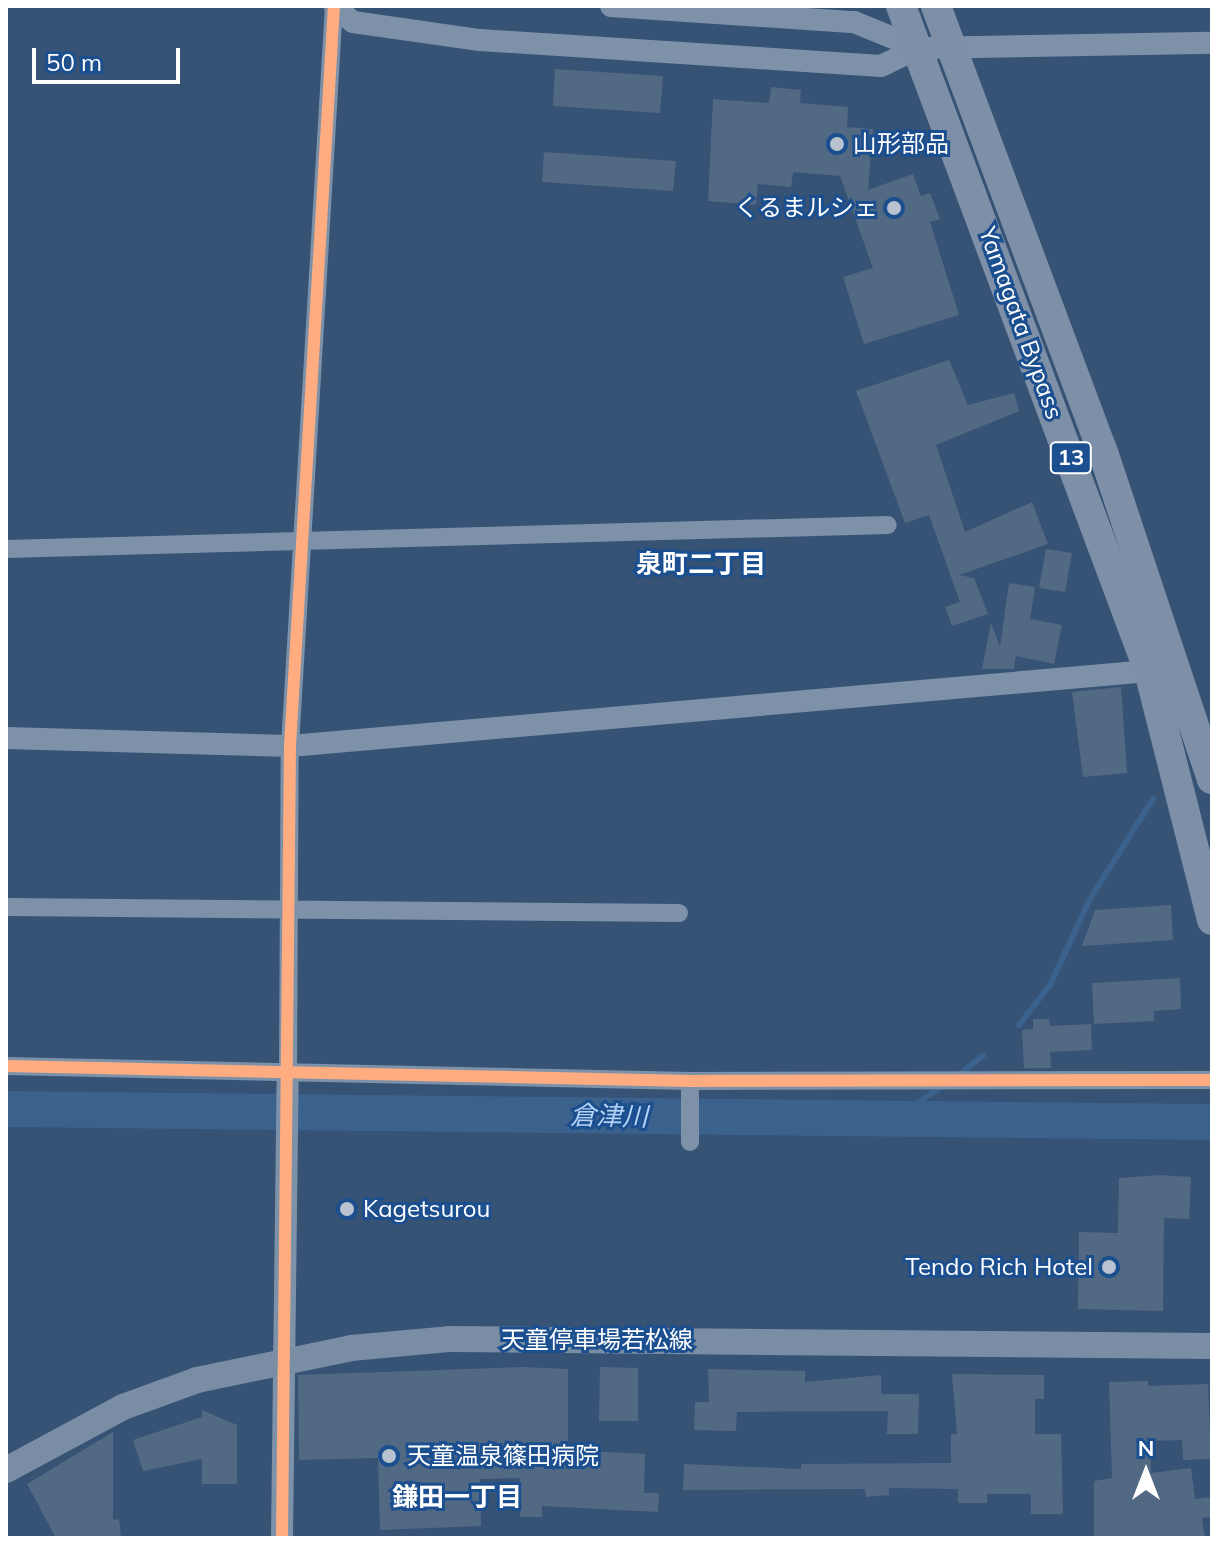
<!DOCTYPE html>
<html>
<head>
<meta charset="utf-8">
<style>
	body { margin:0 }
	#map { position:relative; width:1218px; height:1544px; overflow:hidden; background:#365274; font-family:Mulish,"Noto Sans JP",sans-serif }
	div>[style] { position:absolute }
	.stream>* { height:6px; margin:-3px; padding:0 3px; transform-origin:3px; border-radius:3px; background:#3b618d }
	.river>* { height:36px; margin:-18px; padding:0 18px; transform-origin:18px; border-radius:18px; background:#3b618d }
	.building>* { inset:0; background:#526984 }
	.minor>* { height:18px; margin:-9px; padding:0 9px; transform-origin:9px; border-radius:9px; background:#7d92a8 }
	.tertiary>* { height:22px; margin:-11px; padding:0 11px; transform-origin:11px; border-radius:11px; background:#7d92a8 }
	.secondary>* { height:26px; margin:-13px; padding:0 13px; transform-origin:13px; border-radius:13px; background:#798da4 }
	.trunk>* { height:30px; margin:-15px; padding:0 15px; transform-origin:15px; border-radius:15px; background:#7e90a7 }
	.cycleway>* { height:12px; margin:-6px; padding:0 6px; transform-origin:6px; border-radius:6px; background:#ffac80 }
	.dots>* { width:22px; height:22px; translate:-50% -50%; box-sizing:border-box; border:4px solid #1b4f8f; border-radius:50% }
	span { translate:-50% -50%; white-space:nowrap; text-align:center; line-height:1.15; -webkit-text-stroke:6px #1b4f8f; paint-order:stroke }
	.shield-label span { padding:2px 6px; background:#1b4f8f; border:2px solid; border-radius:6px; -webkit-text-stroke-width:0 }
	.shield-label { font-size:22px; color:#fff; font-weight:700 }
	.poi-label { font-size:24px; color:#fff }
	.left { translate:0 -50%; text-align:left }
	.right { translate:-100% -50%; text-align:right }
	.street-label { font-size:24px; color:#fff }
	.neighbourhood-label { font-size:26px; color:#fff; font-weight:700 }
	.water-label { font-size:26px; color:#b5d3f5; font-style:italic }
	.frame { position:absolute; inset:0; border:8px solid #fff; pointer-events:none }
	.north { position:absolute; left:1106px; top:1432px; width:80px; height:80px; -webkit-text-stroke:6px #1b4f8f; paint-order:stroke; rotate:0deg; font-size:22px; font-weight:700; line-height:32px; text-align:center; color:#fff }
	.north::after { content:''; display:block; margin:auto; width:28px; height:36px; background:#fff; clip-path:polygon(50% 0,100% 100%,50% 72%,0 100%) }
	.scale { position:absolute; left:32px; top:48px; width:148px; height:36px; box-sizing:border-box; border:4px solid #fff; border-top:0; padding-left:10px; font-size:24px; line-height:28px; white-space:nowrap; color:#fff; -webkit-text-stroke:6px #1b4f8f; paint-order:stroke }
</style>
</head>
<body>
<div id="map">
	<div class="stream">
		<div style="left:1019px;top:1025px;width:51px;rotate:-52.2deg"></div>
		<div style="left:1050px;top:985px;width:95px;rotate:-65.1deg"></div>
		<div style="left:1090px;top:899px;width:118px;rotate:-57.8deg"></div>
		<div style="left:957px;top:1076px;width:33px;rotate:-38deg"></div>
		<div style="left:896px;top:1118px;width:55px;rotate:-34.6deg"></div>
	</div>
	<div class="river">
		<div style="left:6px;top:1109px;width:1206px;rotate:0.62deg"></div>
	</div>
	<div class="building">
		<div style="clip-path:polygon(555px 69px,663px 76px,660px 113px,553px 106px)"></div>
		<div style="clip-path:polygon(771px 87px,801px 90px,800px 103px,848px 107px,847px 127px,873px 129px,868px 190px,913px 174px,921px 196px,930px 193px,940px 219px,930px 222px,959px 315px,864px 344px,843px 277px,873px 268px,840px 176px,793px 172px,791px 187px,758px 184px,756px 205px,708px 201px,713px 99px,769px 103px)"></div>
		<div style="clip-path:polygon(544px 152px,676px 161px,673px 191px,542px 182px)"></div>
		<div style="clip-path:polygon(949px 360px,968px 405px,1014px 393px,1019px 411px,936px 445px,965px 532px,1032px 502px,1048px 544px,959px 575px,974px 578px,988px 614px,952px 626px,945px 607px,960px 602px,929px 515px,905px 523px,856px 391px)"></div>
		<div style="clip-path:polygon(1046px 549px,1072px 553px,1065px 592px,1039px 588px)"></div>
		<div style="clip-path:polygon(1009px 583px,1035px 587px,1030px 619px,1062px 625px,1054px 664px,1016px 656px,1014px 669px,982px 669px,991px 623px,1000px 647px)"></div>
		<div style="clip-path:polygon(1121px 687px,1127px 773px,1083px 777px,1072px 692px)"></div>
		<div style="clip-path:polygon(1171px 905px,1173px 940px,1082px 946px,1095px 910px)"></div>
		<div style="clip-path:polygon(1180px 978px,1181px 1009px,1154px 1011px,1154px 1021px,1094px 1024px,1092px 983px)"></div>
		<div style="clip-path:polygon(1033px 1019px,1049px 1019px,1050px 1026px,1091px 1024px,1092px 1050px,1050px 1052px,1051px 1068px,1024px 1068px,1022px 1030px,1033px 1029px)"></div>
		<div style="clip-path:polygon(1160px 1175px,1191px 1177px,1189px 1219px,1164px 1218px,1163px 1311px,1078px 1309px,1079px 1232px,1118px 1233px,1119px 1178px)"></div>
		<div style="clip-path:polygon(523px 1367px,568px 1369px,568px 1450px,645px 1454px,644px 1493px,659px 1493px,658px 1512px,542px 1506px,542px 1517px,520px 1517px,520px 1478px,480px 1479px,481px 1526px,380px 1530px,378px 1458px,299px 1460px,298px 1375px)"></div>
		<div style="clip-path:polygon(600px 1367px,638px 1368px,638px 1421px,599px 1421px)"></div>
		<div style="clip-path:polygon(708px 1369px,805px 1371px,805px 1382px,881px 1375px,881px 1394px,919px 1394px,918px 1434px,887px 1434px,888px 1411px,737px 1412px,736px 1431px,694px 1430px,695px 1402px,709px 1402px)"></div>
		<div style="clip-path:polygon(952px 1374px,1044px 1375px,1044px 1399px,1035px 1399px,1035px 1434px,1061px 1434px,1063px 1514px,1031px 1514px,1031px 1494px,987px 1494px,987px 1503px,958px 1503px,958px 1489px,889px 1488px,889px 1495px,866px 1497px,865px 1489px,683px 1490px,684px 1464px,801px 1469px,801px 1464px,951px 1463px,951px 1434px,957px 1434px)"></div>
		<div style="clip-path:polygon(1148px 1381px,1148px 1386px,1208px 1384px,1211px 1459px,1183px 1460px,1182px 1440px,1150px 1441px,1151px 1473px,1191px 1468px,1195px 1499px,1212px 1497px,1212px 1517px,1202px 1518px,1205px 1538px,1094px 1538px,1094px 1481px,1112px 1478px,1109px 1382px)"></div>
		<div style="clip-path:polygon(202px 1410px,237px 1425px,237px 1484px,202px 1484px,202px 1459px,143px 1471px,133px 1440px,202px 1417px)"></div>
		<div style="clip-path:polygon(113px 1432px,113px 1520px,119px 1519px,121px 1538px,56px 1538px,27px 1484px)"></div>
	</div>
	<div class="minor">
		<div style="left:6px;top:549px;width:882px;rotate:-1.56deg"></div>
		<div style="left:6px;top:907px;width:673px;rotate:0.51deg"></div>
		<div style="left:6px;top:1066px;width:684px;rotate:1.26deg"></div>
		<div style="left:690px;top:1081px;width:522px;rotate:-0.11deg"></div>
		<div style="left:288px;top:1075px;width:329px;rotate:-89.7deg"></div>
		<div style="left:290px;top:746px;width:741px;rotate:-86.6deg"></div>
		<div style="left:690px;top:1081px;width:61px;rotate:90deg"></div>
	</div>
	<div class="tertiary">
		<div style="left:335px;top:6px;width:24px;rotate:42deg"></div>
		<div style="left:353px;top:22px;width:128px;rotate:8.1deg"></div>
		<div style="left:480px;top:40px;width:402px;rotate:3.7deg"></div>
		<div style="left:881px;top:66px;width:41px;rotate:-25.9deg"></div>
		<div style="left:611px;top:6px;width:244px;rotate:3.8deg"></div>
		<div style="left:854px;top:22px;width:69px;rotate:22.1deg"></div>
		<div style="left:918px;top:48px;width:294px;rotate:-1deg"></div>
		<div style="left:6px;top:738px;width:284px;rotate:1.6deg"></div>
		<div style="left:290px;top:746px;width:862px;rotate:-4.99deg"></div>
		<div style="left:282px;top:1538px;width:463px;rotate:-89.3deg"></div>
	</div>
	<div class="secondary">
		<div style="left:6px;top:1470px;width:133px;rotate:-28.3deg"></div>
		<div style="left:123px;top:1407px;width:79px;rotate:-20deg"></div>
		<div style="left:197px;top:1380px;width:157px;rotate:-11.7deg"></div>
		<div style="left:351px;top:1348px;width:98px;rotate:-5.2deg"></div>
		<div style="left:449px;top:1339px;width:763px;rotate:0.53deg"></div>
	</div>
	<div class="trunk">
		<div style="left:901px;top:6px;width:710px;rotate:69.55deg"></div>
		<div style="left:1149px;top:671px;width:257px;rotate:75.8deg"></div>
		<div style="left:936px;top:6px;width:473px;rotate:69.5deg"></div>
		<div style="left:1102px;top:449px;width:348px;rotate:71.6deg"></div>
	</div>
	<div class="cycleway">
		<div style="left:6px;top:1066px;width:684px;rotate:1.26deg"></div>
		<div style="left:690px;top:1081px;width:522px;rotate:-0.11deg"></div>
		<div style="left:282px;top:1538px;width:792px;rotate:-89.42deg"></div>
		<div style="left:290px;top:746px;width:741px;rotate:-86.6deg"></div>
	</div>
	<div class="dots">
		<div style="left:837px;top:144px;background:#b9c2ce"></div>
		<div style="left:894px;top:208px;background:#b9c2ce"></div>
		<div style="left:347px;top:1209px;background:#b9c2ce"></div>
		<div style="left:1109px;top:1267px;background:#b9c2ce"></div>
		<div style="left:389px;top:1456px;background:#b9c2ce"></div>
	</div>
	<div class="shield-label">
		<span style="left:1071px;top:458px">13</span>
	</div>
	<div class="poi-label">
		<span class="left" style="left:853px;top:144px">山形部品</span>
		<span class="right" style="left:878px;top:208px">くるまルシェ</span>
		<span class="left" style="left:363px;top:1209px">Kagetsurou</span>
		<span class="right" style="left:1093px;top:1267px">Tendo Rich Hotel</span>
		<span class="left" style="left:407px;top:1456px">天童温泉篠田病院</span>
	</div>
	<div class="street-label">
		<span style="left:1021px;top:323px;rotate:70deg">Yamagata Bypass</span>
		<span style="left:597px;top:1340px">天童停車場若松線</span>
	</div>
	<div class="neighbourhood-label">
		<span style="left:701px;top:564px">泉町二丁目</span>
		<span style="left:457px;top:1497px">鎌田一丁目</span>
	</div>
	<div class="water-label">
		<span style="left:609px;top:1116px;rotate:1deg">倉津川</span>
	</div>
	<div class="frame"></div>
	<div class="north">N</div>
	<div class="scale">50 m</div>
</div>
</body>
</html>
